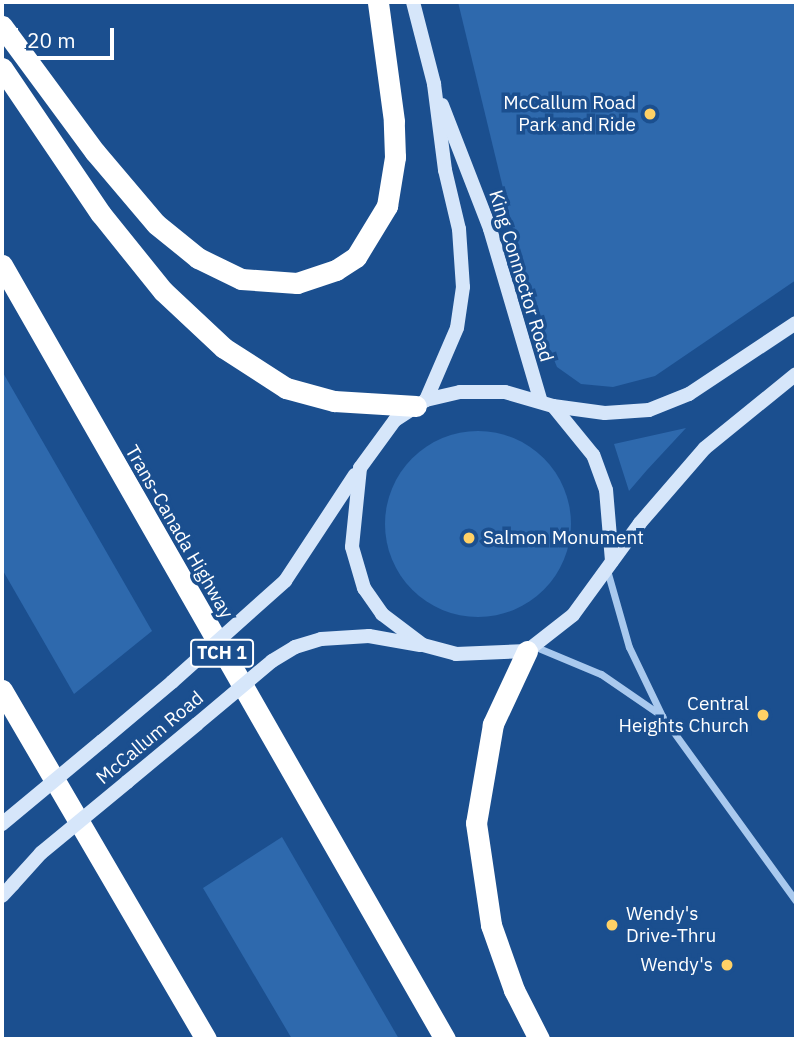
<!DOCTYPE html>
<html>
<head>
<meta charset="utf-8">
<style>
	body { margin:0 }
	#map { position:relative; width:798px; height:1041px; overflow:hidden; background:#1b4f8f; font-family:"IBM Plex Sans",sans-serif }
	div>[style] { position:absolute }
	.green>* { inset:0; background:#2e69ad }
	.round { border-radius:50% }
	.street>* { height:7px; margin:-3.5px; padding:0 3.5px; transform-origin:3.5px; border-radius:3.5px; background:#a9c9ee }
	.secondary>* { height:14px; margin:-7px; padding:0 7px; transform-origin:7px; border-radius:7px; background:#d6e6fa }
	.highway>* { height:21px; margin:-10.5px; padding:0 10.5px; transform-origin:10.5px; border-radius:10.5px; background:#fff }
	.secondary-bridge>* { height:14px; margin:-7px; padding:0 7px; transform-origin:7px; border-radius:7px; background:#d6e6fa }
	.dots>* { width:19px; height:19px; translate:-50% -50%; box-sizing:border-box; border:4px solid #1b4f8f; border-radius:50% }
	span { translate:-50% -50%; white-space:nowrap; text-align:center; line-height:1.15; -webkit-text-stroke:7px #1b4f8f; paint-order:stroke }
	.shield-label span { padding:2px 5px; background:#1b4f8f; border:2px solid; border-radius:5px; -webkit-text-stroke-width:0 }
	.shield-label { font-size:18px; color:#fff; font-weight:700 }
	.poi-label { font-size:19px; color:#fff }
	.right { translate:-100% -50%; text-align:right }
	.left { translate:0 -50%; text-align:left }
	.street-label { font-size:19px; color:#fff }
	.frame { position:absolute; inset:0; border:4px solid #fff; pointer-events:none }
	.scale { position:absolute; left:14px; top:28px; width:100px; height:32px; box-sizing:border-box; border:4px solid #fff; border-top:0; padding-left:9px; font-size:21px; line-height:24px; white-space:nowrap; color:#fff; -webkit-text-stroke:5px #1b4f8f; paint-order:stroke }
</style>
</head>
<body>
<div id="map">
	<div class="green">
		<div style="clip-path:polygon(458px 2px,796px 2px,796px 280px,655px 376px,613px 387px,581px 384px,557px 367px,531px 304px)"></div>
		<div style="clip-path:polygon(2px 371px,152px 631px,74px 694px,2px 569px)"></div>
		<div style="clip-path:polygon(686px 428px,647px 470px,629px 491px,614px 444px)"></div>
		<div class="round" style="left:385px;top:431px;width:186px;height:186px"></div>
		<div style="clip-path:polygon(282px 837px,399px 1039px,292px 1039px,203px 888px)"></div>
	</div>
	<div class="street">
		<div style="left:607px;top:570px;width:80px;rotate:74.1deg"></div>
		<div style="left:629px;top:647px;width:76px;rotate:64.4deg"></div>
		<div style="left:662px;top:716px;width:228px;rotate:54.1deg"></div>
		<div style="left:536px;top:647px;width:70px;rotate:22.6deg"></div>
		<div style="left:601px;top:674px;width:74px;rotate:34.5deg"></div>
	</div>
	<div class="secondary">
		<div style="left:413px;top:2px;width:85px;rotate:75.6deg"></div>
		<div style="left:434px;top:84px;width:87px;rotate:82.7deg"></div>
		<div style="left:445px;top:170px;width:61px;rotate:76.7deg"></div>
		<div style="left:459px;top:229px;width:58px;rotate:86.1deg"></div>
		<div style="left:463px;top:287px;width:41px;rotate:98.3deg"></div>
		<div style="left:457px;top:328px;width:78px;rotate:113.3deg"></div>
		<div style="left:442px;top:105px;width:133px;rotate:68.8deg"></div>
		<div style="left:490px;top:229px;width:180px;rotate:73.6deg"></div>
		<div style="left:553px;top:406px;width:52px;rotate:7.7deg"></div>
		<div style="left:605px;top:413px;width:44px;rotate:-3.9deg"></div>
		<div style="left:649px;top:410px;width:43px;rotate:-21.8deg"></div>
		<div style="left:689px;top:394px;width:128px;rotate:-33.6deg"></div>
		<div style="left:612px;top:561px;width:71px;rotate:-94.8deg"></div>
		<div style="left:606px;top:490px;width:37px;rotate:-110deg"></div>
		<div style="left:593px;top:455px;width:63px;rotate:-129.2deg"></div>
		<div style="left:553px;top:406px;width:50px;rotate:-163.7deg"></div>
		<div style="left:505px;top:392px;width:45px;rotate:180deg"></div>
		<div style="left:460px;top:392px;width:35px;rotate:167deg"></div>
		<div style="left:426px;top:400px;width:37px;rotate:147deg"></div>
		<div style="left:395px;top:420px;width:59px;rotate:126.1deg"></div>
		<div style="left:360px;top:468px;width:79px;rotate:95.8deg"></div>
		<div style="left:352px;top:547px;width:43px;rotate:73.7deg"></div>
		<div style="left:364px;top:588px;width:32px;rotate:55deg"></div>
		<div style="left:382px;top:614px;width:51px;rotate:37.1deg"></div>
		<div style="left:423px;top:645px;width:34px;rotate:15deg"></div>
		<div style="left:456px;top:654px;width:71px;rotate:-2.4deg"></div>
		<div style="left:527px;top:651px;width:58px;rotate:-38deg"></div>
		<div style="left:573px;top:615px;width:114px;rotate:-53.9deg"></div>
		<div style="left:640px;top:523px;width:99px;rotate:-49.1deg"></div>
		<div style="left:705px;top:448px;width:117px;rotate:-39.1deg"></div>
		<div style="left:285px;top:581px;width:127px;rotate:-56.6deg"></div>
		<div style="left:321px;top:639px;width:48px;rotate:-3.6deg"></div>
		<div style="left:369px;top:636px;width:52px;rotate:10deg"></div>
		<div style="left:102px;top:741px;width:92px;rotate:-40.1deg"></div>
		<div style="left:127px;top:782px;width:91px;rotate:-39.6deg"></div>
		<div style="left:2px;top:896px;width:16px;rotate:-47deg"></div>
	</div>
	<div class="highway">
		<div style="left:2px;top:26px;width:157px;rotate:53.6deg"></div>
		<div style="left:95px;top:152px;width:94px;rotate:49.7deg"></div>
		<div style="left:156px;top:224px;width:54px;rotate:39deg"></div>
		<div style="left:198px;top:258px;width:48px;rotate:26deg"></div>
		<div style="left:241px;top:279px;width:56px;rotate:4.1deg"></div>
		<div style="left:297px;top:283px;width:41px;rotate:-18.4deg"></div>
		<div style="left:336px;top:270px;width:24px;rotate:-33deg"></div>
		<div style="left:356px;top:257px;width:60px;rotate:-58.7deg"></div>
		<div style="left:387px;top:206px;width:50px;rotate:-80.7deg"></div>
		<div style="left:395px;top:157px;width:36px;rotate:-92deg"></div>
		<div style="left:394px;top:121px;width:120px;rotate:-97.7deg"></div>
		<div style="left:2px;top:68px;width:176px;rotate:55.9deg"></div>
		<div style="left:101px;top:214px;width:99px;rotate:51.2deg"></div>
		<div style="left:163px;top:291px;width:83px;rotate:43.1deg"></div>
		<div style="left:224px;top:348px;width:74px;rotate:32.8deg"></div>
		<div style="left:286px;top:388px;width:50px;rotate:15.2deg"></div>
		<div style="left:334px;top:401px;width:82px;rotate:3.5deg"></div>
		<div style="left:2px;top:265px;width:892px;rotate:60.22deg"></div>
		<div style="left:527px;top:651px;width:81px;rotate:115deg"></div>
		<div style="left:493px;top:724px;width:100px;rotate:99.7deg"></div>
		<div style="left:476px;top:823px;width:103px;rotate:81.6deg"></div>
		<div style="left:491px;top:925px;width:69px;rotate:70.5deg"></div>
		<div style="left:514px;top:990px;width:55px;rotate:63deg"></div>
		<div style="left:2px;top:690px;width:404px;rotate:59.7deg"></div>
	</div>
	<div class="secondary-bridge">
		<div style="left:172px;top:682px;width:152px;rotate:-41.8deg"></div>
		<div style="left:197px;top:724px;width:98px;rotate:-40deg"></div>
		<div style="left:272px;top:661px;width:27px;rotate:-31deg"></div>
		<div style="left:295px;top:647px;width:27px;rotate:-17deg"></div>
		<div style="left:2px;top:824px;width:130px;rotate:-39.7deg"></div>
		<div style="left:13px;top:884px;width:42px;rotate:-47.9deg"></div>
		<div style="left:41px;top:853px;width:112px;rotate:-39.5deg"></div>
	</div>
	<div class="dots">
		<div style="left:650px;top:114px;background:#ffd166"></div>
		<div style="left:469px;top:538px;background:#ffd166"></div>
		<div style="left:763px;top:715px;background:#ffd166"></div>
		<div style="left:612px;top:925px;background:#ffd166"></div>
		<div style="left:727px;top:965px;background:#ffd166"></div>
	</div>
	<div class="shield-label">
		<span style="left:222px;top:653px">TCH 1</span>
	</div>
	<div class="poi-label">
		<span class="right" style="left:636px;top:114px">McCallum Road<br>Park and Ride</span>
		<span class="left" style="left:483px;top:538px">Salmon Monument</span>
		<span class="right" style="left:749px;top:715px">Central<br>Heights Church</span>
		<span class="left" style="left:626px;top:925px">Wendy's<br>Drive-Thru</span>
		<span class="right" style="left:713px;top:965px">Wendy's</span>
	</div>
	<div class="street-label">
		<span style="left:521px;top:276px;rotate:73deg">King Connector Road</span>
		<span style="left:179px;top:532px;rotate:60deg">Trans-Canada Highway</span>
		<span style="left:150px;top:738px;rotate:-40deg">McCallum Road</span>
	</div>
	<div class="frame"></div>
	<div class="scale">20 m</div>
</div>
</body>
</html>
